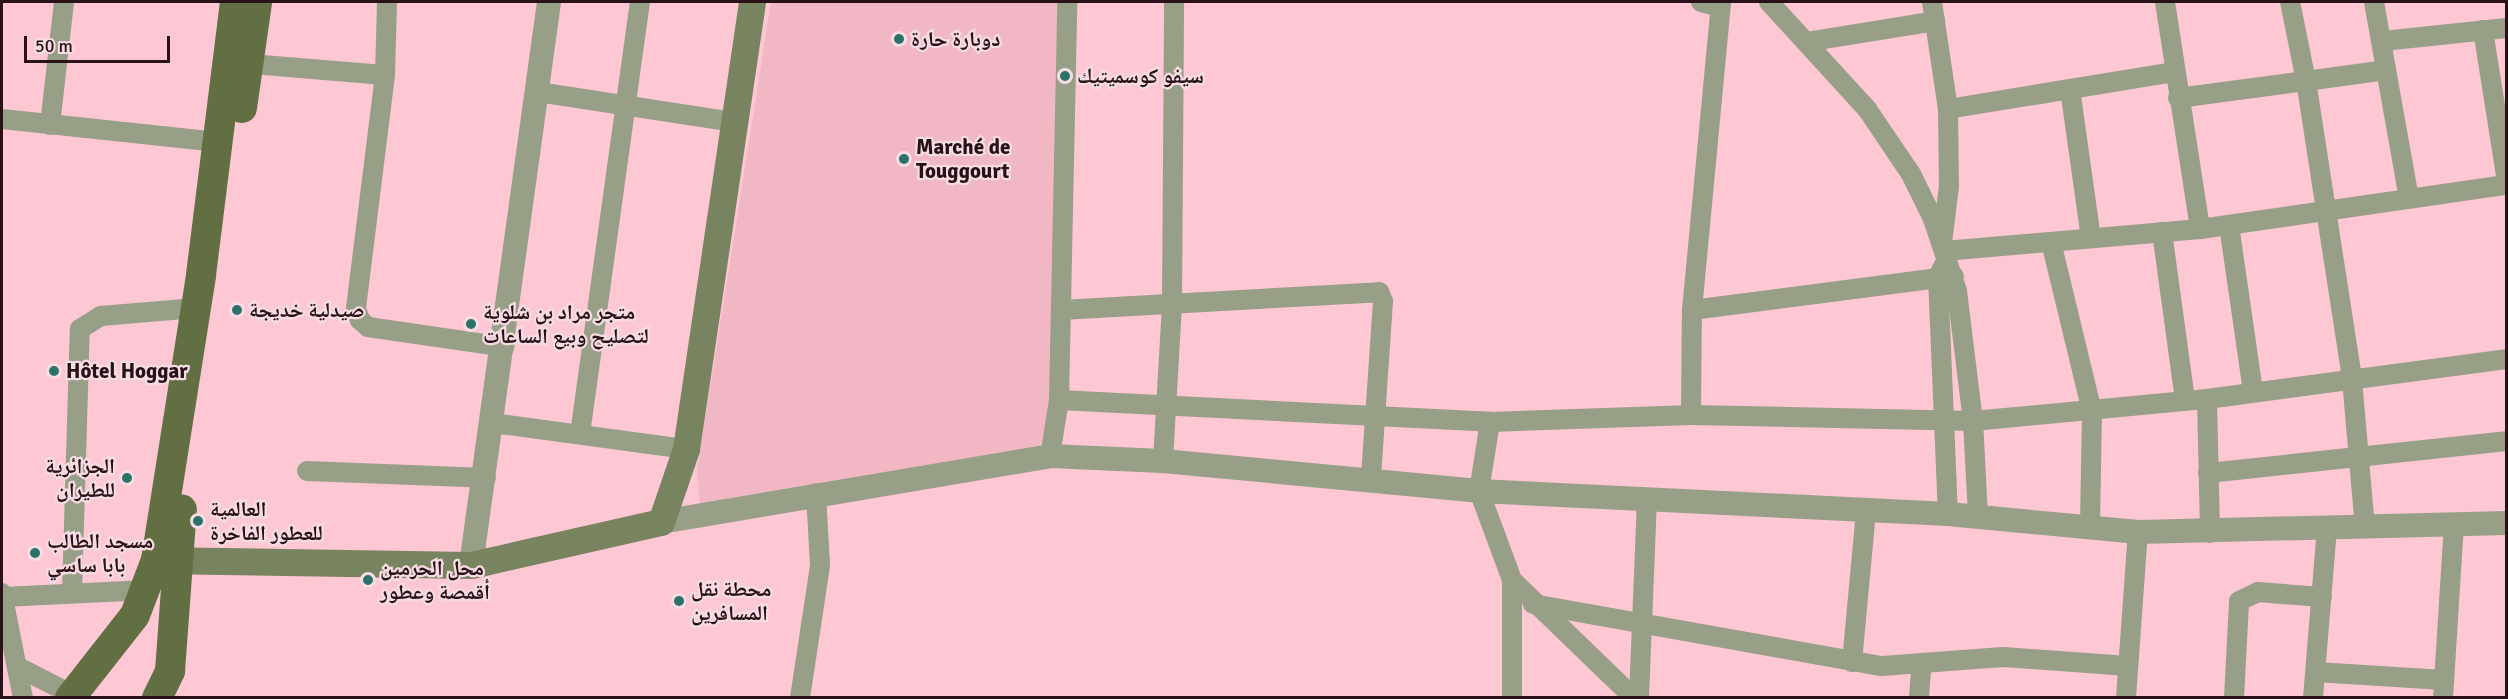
<!DOCTYPE html>
<html>
<head>
<meta charset="utf-8">
<style>
	body { margin:0 }
	#map { position:relative; width:2508px; height:699px; overflow:hidden; background:#fdc7d4; font-family:Signika,"Noto Naskh Arabic",sans-serif }
	div>[style] { position:absolute }
	.built>* { inset:0; background:#f2b7c5 }
	.minor>* { height:20px; margin:-10px; padding:0 10px; transform-origin:10px; border-radius:10px; background:#979f87 }
	.tertiary>* { height:24px; margin:-12px; padding:0 12px; transform-origin:12px; border-radius:12px; background:#979f87 }
	.secondary>* { height:27px; margin:-13.5px; padding:0 13.5px; transform-origin:13.5px; border-radius:13.5px; background:#78835f }
	.primary>* { height:30px; margin:-15px; padding:0 15px; transform-origin:15px; border-radius:15px; background:#616f42 }
	.dots>* { width:16px; height:16px; translate:-50% -50%; box-sizing:border-box; border:3px solid #f8dce3; border-radius:50% }
	span { translate:-50% -50%; white-space:nowrap; text-align:center; line-height:1.15; -webkit-text-stroke:4.5px #f8dce3; paint-order:stroke }
	.poi-label { font-size:21px; color:#281117; font-weight:700 }
	.left { translate:0 -50%; text-align:left }
	.right { translate:-100% -50%; text-align:right }
	.frame { position:absolute; inset:0; border:3px solid #281117; pointer-events:none }
	.scale { position:absolute; left:24px; top:36px; width:146px; height:27px; box-sizing:border-box; border:3px solid #281117; border-top:0; padding-left:8px; font-size:18px; line-height:21px; white-space:nowrap; color:#281117; -webkit-text-stroke:4px #f8dce3; paint-order:stroke }
</style>
</head>
<body>
<div id="map">
	<div class="built">
		<div style="clip-path:polygon(771px 2px,1064px 2px,1056px 384px,1038px 455px,701px 514px,697px 471px)"></div>
	</div>
	<div class="minor">
		<div style="left:1701px;top:2px;width:20px;rotate:15deg"></div>
		<div style="left:1769px;top:2px;width:145px;rotate:47.5deg"></div>
		<div style="left:1867px;top:109px;width:78px;rotate:55.9deg"></div>
		<div style="left:1911px;top:174px;width:50px;rotate:63.9deg"></div>
		<div style="left:1933px;top:219px;width:76px;rotate:71.6deg"></div>
		<div style="left:1957px;top:291px;width:131px;rotate:83deg"></div>
		<div style="left:1973px;top:421px;width:96px;rotate:87deg"></div>
		<div style="left:1932px;top:2px;width:108px;rotate:81.5deg"></div>
		<div style="left:1948px;top:109px;width:77px;rotate:89.3deg"></div>
		<div style="left:1949px;top:186px;width:57px;rotate:97deg"></div>
		<div style="left:2165px;top:2px;width:230px;rotate:81.2deg"></div>
		<div style="left:2374px;top:2px;width:200px;rotate:79.9deg"></div>
		<div style="left:2483px;top:30px;width:148px;rotate:81deg"></div>
		<div style="left:2383px;top:41px;width:124px;rotate:-6deg"></div>
		<div style="left:1806px;top:42px;width:131px;rotate:-9.2deg"></div>
		<div style="left:239px;top:63px;width:146px;rotate:4.7deg"></div>
		<div style="left:385px;top:75px;width:236px;rotate:97.1deg"></div>
		<div style="left:356px;top:309px;width:12px;rotate:70deg"></div>
		<div style="left:360px;top:320px;width:11px;rotate:41deg"></div>
		<div style="left:368px;top:327px;width:138px;rotate:8.3deg"></div>
		<div style="left:385px;top:75px;width:73px;rotate:-88.4deg"></div>
		<div style="left:2070px;top:89px;width:150px;rotate:82deg"></div>
		<div style="left:538px;top:92px;width:197px;rotate:8.7deg"></div>
		<div style="left:2178px;top:98px;width:129px;rotate:-7.6deg"></div>
		<div style="left:2306px;top:81px;width:81px;rotate:-101.4deg"></div>
		<div style="left:1948px;top:109px;width:230px;rotate:-9.3deg"></div>
		<div style="left:2px;top:119px;width:217px;rotate:6.1deg"></div>
		<div style="left:50px;top:125px;width:124px;rotate:-83.5deg"></div>
		<div style="left:2229px;top:225px;width:169px;rotate:81.8deg"></div>
		<div style="left:2162px;top:232px;width:170px;rotate:82.2deg"></div>
		<div style="left:2051px;top:242px;width:175px;rotate:76.4deg"></div>
		<div style="left:2092px;top:412px;width:114px;rotate:91deg"></div>
		<div style="left:1944px;top:251px;width:257px;rotate:-4.9deg"></div>
		<div style="left:2200px;top:229px;width:309px;rotate:-8.2deg"></div>
		<div style="left:1944px;top:265px;width:13px;rotate:117deg"></div>
		<div style="left:1938px;top:277px;width:237px;rotate:87.6deg"></div>
		<div style="left:1061px;top:310px;width:319px;rotate:-3.2deg"></div>
		<div style="left:1379px;top:292px;width:10px;rotate:66deg"></div>
		<div style="left:1383px;top:301px;width:177px;rotate:93.9deg"></div>
		<div style="left:1692px;top:310px;width:264px;rotate:-7.4deg"></div>
		<div style="left:2207px;top:399px;width:134px;rotate:88.7deg"></div>
		<div style="left:1059px;top:400px;width:432px;rotate:2.9deg"></div>
		<div style="left:1691px;top:415px;width:105px;rotate:-89.5deg"></div>
		<div style="left:1692px;top:310px;width:309px;rotate:-84.6deg"></div>
		<div style="left:493px;top:423px;width:195px;rotate:7.7deg"></div>
		<div style="left:580px;top:434px;width:436px;rotate:-82.1deg"></div>
		<div style="left:1050px;top:456px;width:57px;rotate:-80.9deg"></div>
		<div style="left:1059px;top:400px;width:398px;rotate:-88.8deg"></div>
		<div style="left:1163px;top:461px;width:158px;rotate:-86.7deg"></div>
		<div style="left:1172px;top:303px;width:301px;rotate:-89.6deg"></div>
		<div style="left:307px;top:471px;width:179px;rotate:2.2deg"></div>
		<div style="left:2208px;top:473px;width:300px;rotate:-6.1deg"></div>
		<div style="left:2365px;top:528px;width:151px;rotate:-95deg"></div>
		<div style="left:2352px;top:378px;width:301px;rotate:-98.8deg"></div>
		<div style="left:2306px;top:81px;width:81px;rotate:-7.8deg"></div>
		<div style="left:72px;top:592px;width:263px;rotate:-88.3deg"></div>
		<div style="left:80px;top:329px;width:25px;rotate:-32deg"></div>
		<div style="left:101px;top:316px;width:95px;rotate:-4.8deg"></div>
		<div style="left:2px;top:593px;width:107px;rotate:78.7deg"></div>
		<div style="left:3px;top:597px;width:145px;rotate:-2.8deg"></div>
		<div style="left:1533px;top:604px;width:354px;rotate:10.1deg"></div>
		<div style="left:1882px;top:666px;width:121px;rotate:-4.3deg"></div>
		<div style="left:2003px;top:657px;width:125px;rotate:4.1deg"></div>
		<div style="left:1852px;top:662px;width:153px;rotate:-84.7deg"></div>
		<div style="left:20px;top:668px;width:59px;rotate:27deg"></div>
		<div style="left:2316px;top:672px;width:128px;rotate:3.6deg"></div>
		<div style="left:800px;top:698px;width:134px;rotate:-81.4deg"></div>
		<div style="left:820px;top:565px;width:72px;rotate:-93.2deg"></div>
		<div style="left:1512px;top:698px;width:118px;rotate:-90deg"></div>
		<div style="left:1634px;top:698px;width:170px;rotate:-136deg"></div>
		<div style="left:1512px;top:580px;width:95px;rotate:-110.3deg"></div>
		<div style="left:1479px;top:491px;width:70px;rotate:-80.9deg"></div>
		<div style="left:1490px;top:422px;width:201px;rotate:-2deg"></div>
		<div style="left:1691px;top:415px;width:282px;rotate:1.2deg"></div>
		<div style="left:1973px;top:421px;width:235px;rotate:-5.4deg"></div>
		<div style="left:2207px;top:399px;width:302px;rotate:-7.6deg"></div>
		<div style="left:1639px;top:698px;width:199px;rotate:-87.7deg"></div>
		<div style="left:1919px;top:698px;width:32px;rotate:-86deg"></div>
		<div style="left:2126px;top:698px;width:166px;rotate:-85.9deg"></div>
		<div style="left:2234px;top:698px;width:97px;rotate:-87deg"></div>
		<div style="left:2239px;top:601px;width:21px;rotate:-25deg"></div>
		<div style="left:2258px;top:592px;width:64px;rotate:4.5deg"></div>
		<div style="left:2313px;top:698px;width:170px;rotate:-85.3deg"></div>
		<div style="left:2443px;top:698px;width:173px;rotate:-86.4deg"></div>
	</div>
	<div class="tertiary">
		<div style="left:661px;top:522px;width:395px;rotate:-9.6deg"></div>
		<div style="left:1050px;top:456px;width:113px;rotate:2.5deg"></div>
		<div style="left:1163px;top:461px;width:317px;rotate:5.4deg"></div>
		<div style="left:1479px;top:491px;width:470px;rotate:2.8deg"></div>
		<div style="left:1948px;top:514px;width:191px;rotate:5.4deg"></div>
		<div style="left:2138px;top:532px;width:368px;rotate:-1.4deg"></div>
		<div style="left:471px;top:565px;width:568px;rotate:-82.11deg"></div>
	</div>
	<div class="secondary">
		<div style="left:157px;top:560px;width:314px;rotate:0.9deg"></div>
		<div style="left:471px;top:565px;width:195px;rotate:-12.8deg"></div>
		<div style="left:661px;top:522px;width:77px;rotate:-71.1deg"></div>
		<div style="left:686px;top:449px;width:452px;rotate:-81.6deg"></div>
	</div>
	<div class="primary">
		<div style="left:242px;top:108px;width:107px;rotate:-81.9deg"></div>
		<div style="left:70px;top:698px;width:105px;rotate:-51.9deg"></div>
		<div style="left:135px;top:615px;width:59px;rotate:-69.1deg"></div>
		<div style="left:156px;top:560px;width:289px;rotate:-81deg"></div>
		<div style="left:201px;top:275px;width:275px;rotate:-82.9deg"></div>
		<div style="left:157px;top:698px;width:30px;rotate:-64deg"></div>
		<div style="left:170px;top:671px;width:162px;rotate:-85.8deg"></div>
	</div>
	<div class="dots">
		<div style="left:899px;top:39px;background:#2b7268"></div>
		<div style="left:1065px;top:76px;background:#2b7268"></div>
		<div style="left:904px;top:159px;background:#2b7268"></div>
		<div style="left:237px;top:310px;background:#2b7268"></div>
		<div style="left:471px;top:324px;background:#2b7268"></div>
		<div style="left:54px;top:371px;background:#2b7268"></div>
		<div style="left:127px;top:478px;background:#2b7268"></div>
		<div style="left:198px;top:521px;background:#2b7268"></div>
		<div style="left:35px;top:553px;background:#2b7268"></div>
		<div style="left:368px;top:580px;background:#2b7268"></div>
		<div style="left:679px;top:601px;background:#2b7268"></div>
	</div>
	<div class="poi-label">
		<span class="left" style="left:911px;top:39px">دوبارة حارة</span>
		<span class="left" style="left:1077px;top:76px">سيفو كوسميتيك</span>
		<span class="left" style="left:916px;top:159px">Marché de<br>Touggourt</span>
		<span class="left" style="left:249px;top:310px">صيدلية خديجة</span>
		<span class="left" style="left:483px;top:324px">متجر مراد بن شلوية<br>لتصليح وبيع الساعات</span>
		<span class="left" style="left:66px;top:371px">Hôtel Hoggar</span>
		<span class="right" style="left:115px;top:478px">الجزائرية<br>للطيران</span>
		<span class="left" style="left:210px;top:521px">العالمية<br>للعطور الفاخرة</span>
		<span class="left" style="left:47px;top:553px">مسجد الطالب<br>بابا ساسي</span>
		<span class="left" style="left:380px;top:580px">محل الحرمين<br>أقمصة وعطور</span>
		<span class="left" style="left:691px;top:601px">محطة نقل<br>المسافرين</span>
	</div>
	<div class="frame"></div>
	<div class="scale">50 m</div>
</div>
</body>
</html>
